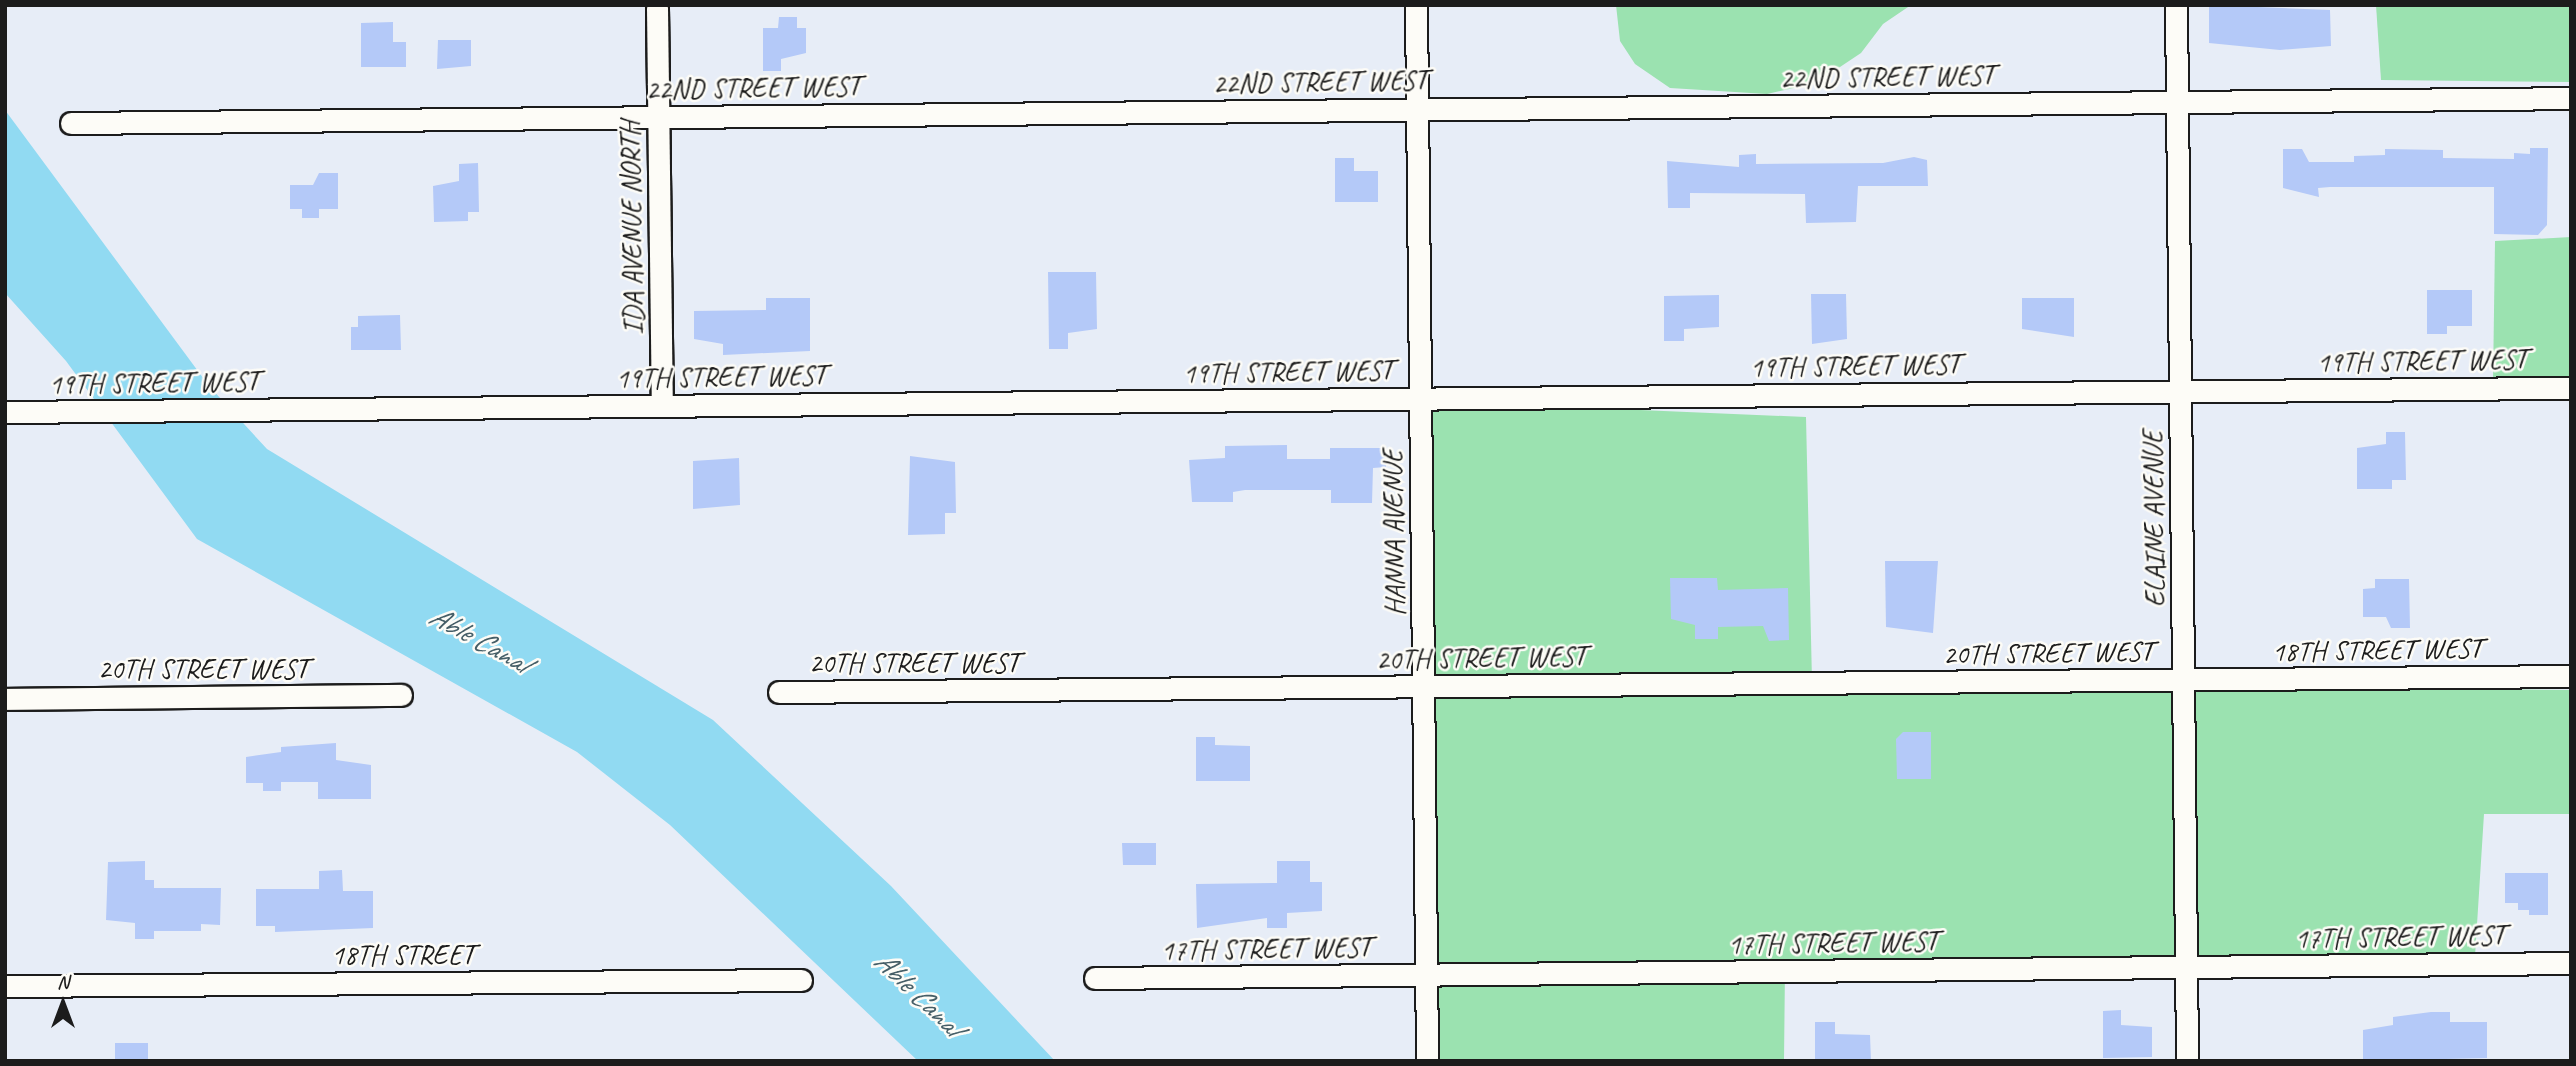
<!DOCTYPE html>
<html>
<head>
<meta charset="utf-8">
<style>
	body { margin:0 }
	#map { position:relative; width:2576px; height:1066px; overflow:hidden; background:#e7edf7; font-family:Caveat,sans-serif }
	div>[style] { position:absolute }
	.green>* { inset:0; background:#9be2b0 }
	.water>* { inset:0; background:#91daf2 }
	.building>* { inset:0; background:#b4c9f8 }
	.roads { filter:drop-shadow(2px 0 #1c1c1c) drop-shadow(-2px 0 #1c1c1c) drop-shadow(0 2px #1c1c1c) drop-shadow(0 -2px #1c1c1c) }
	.minor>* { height:21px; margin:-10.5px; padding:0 10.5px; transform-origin:10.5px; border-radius:10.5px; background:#fdfcf7 }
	span { translate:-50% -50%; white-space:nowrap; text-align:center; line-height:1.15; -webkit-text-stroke:5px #fdfcf7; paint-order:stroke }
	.street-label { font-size:28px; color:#1c1c1c }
	.water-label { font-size:30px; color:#455e67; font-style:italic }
	.frame { position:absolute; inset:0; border:7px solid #1c1c1c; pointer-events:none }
	.north { position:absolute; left:28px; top:968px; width:70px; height:70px; -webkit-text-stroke:5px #fdfcf7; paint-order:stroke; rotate:0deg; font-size:19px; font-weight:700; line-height:28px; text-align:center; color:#1c1c1c }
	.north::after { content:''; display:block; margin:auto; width:24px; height:32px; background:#1c1c1c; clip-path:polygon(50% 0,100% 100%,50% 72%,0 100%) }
</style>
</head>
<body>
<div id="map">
	<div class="green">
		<div style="clip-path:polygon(1616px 5px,1911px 5px,1883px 24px,1861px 53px,1816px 83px,1767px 94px,1670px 88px,1635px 64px,1620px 41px)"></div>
		<div style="clip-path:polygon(2376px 5px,2571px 5px,2571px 82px,2381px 80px)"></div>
		<div style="clip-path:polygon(2571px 237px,2571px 380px,2493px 381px,2495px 241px)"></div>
		<div style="clip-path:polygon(1427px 401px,1806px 417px,1812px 681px,2571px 690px,2571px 814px,2484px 814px,2474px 972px,1785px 969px,1784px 1061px,1432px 1061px)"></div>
	</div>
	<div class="water">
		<div style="clip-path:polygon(5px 110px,209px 386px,267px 449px,713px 720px,891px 886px,1055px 1061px,918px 1061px,670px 825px,577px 752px,197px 539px,66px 361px,5px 293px)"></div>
	</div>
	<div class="building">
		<div style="clip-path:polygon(2209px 5px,2330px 10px,2331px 46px,2280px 50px,2209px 43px)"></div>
		<div style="clip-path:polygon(779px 17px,797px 17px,797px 28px,806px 28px,806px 53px,781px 59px,781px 71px,763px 71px,763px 28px,778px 28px)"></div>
		<div style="clip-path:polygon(393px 22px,393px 42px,406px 42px,406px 67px,361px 67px,361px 23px)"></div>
		<div style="clip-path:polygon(438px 40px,471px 40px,471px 66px,437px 69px)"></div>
		<div style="clip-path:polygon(2530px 148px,2548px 148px,2547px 225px,2538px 235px,2494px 234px,2494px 187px,2330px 187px,2318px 188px,2319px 197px,2283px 188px,2283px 149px,2302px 149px,2309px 162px,2354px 162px,2354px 156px,2385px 155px,2385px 149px,2443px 150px,2443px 158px,2514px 159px,2514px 153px,2530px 154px)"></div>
		<div style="clip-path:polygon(1756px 154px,1756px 164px,1883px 163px,1914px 157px,1927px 160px,1928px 186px,1858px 186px,1856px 222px,1806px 223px,1805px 194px,1690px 193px,1690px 208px,1668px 208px,1667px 161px,1739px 167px,1739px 155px)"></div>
		<div style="clip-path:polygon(1335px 158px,1354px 158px,1354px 171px,1378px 171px,1378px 202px,1335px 202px)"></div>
		<div style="clip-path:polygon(478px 163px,479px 212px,468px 212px,468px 221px,434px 222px,433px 186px,459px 181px,459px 164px)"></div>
		<div style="clip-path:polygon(319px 173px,338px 173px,338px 209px,319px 209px,319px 218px,302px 218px,302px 209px,290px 209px,290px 185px,313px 185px)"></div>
		<div style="clip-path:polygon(1048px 272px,1096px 272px,1097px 329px,1068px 333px,1068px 349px,1049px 349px)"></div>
		<div style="clip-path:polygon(2427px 290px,2472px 290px,2472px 326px,2447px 326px,2447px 334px,2427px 334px)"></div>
		<div style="clip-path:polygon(1811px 294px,1846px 294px,1847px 339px,1812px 344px)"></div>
		<div style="clip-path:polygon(1719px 295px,1719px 327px,1684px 329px,1684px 341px,1664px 341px,1664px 296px)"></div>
		<div style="clip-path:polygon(766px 298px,810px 298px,810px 351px,723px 355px,723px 344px,694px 339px,694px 311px,766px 310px)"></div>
		<div style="clip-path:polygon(2022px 298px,2074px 298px,2074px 337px,2022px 329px)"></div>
		<div style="clip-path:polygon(400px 315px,401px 350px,351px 350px,351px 327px,358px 327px,358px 316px)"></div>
		<div style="clip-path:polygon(2386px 432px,2405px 432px,2406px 480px,2392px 480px,2392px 489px,2357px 489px,2357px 448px,2386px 444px)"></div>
		<div style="clip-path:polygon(1287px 445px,1287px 459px,1330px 459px,1330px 448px,1386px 448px,1386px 467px,1373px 468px,1372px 503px,1331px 503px,1331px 490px,1245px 490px,1233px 492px,1233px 502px,1192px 502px,1189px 460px,1225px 458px,1225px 446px)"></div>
		<div style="clip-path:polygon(910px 456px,955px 462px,956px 513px,945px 513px,945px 534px,908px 535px)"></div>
		<div style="clip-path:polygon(739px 458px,740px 505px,693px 509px,693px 461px)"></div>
		<div style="clip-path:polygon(1885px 561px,1938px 561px,1933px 633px,1886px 627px)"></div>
		<div style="clip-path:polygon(1670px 578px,1717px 578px,1718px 590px,1788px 588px,1789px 640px,1769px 641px,1763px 626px,1718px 627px,1718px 639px,1695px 639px,1695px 625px,1671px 619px)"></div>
		<div style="clip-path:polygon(2375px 579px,2409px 579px,2410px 628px,2391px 628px,2386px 617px,2363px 617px,2363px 589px,2375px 588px)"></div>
		<div style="clip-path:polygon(1903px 732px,1931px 732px,1931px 779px,1897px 779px,1896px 739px)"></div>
		<div style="clip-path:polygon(1196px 737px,1215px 737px,1215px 745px,1250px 746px,1250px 781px,1196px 781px)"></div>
		<div style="clip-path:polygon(336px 743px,336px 760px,371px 765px,371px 799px,318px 799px,318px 782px,281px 782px,281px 791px,263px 791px,263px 783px,246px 783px,246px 757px,281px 752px,281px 747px)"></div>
		<div style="clip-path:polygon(1122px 843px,1156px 843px,1156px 865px,1123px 865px)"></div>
		<div style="clip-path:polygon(145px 861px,145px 880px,154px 880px,154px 888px,221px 888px,220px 925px,201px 924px,201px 931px,154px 931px,154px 939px,135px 939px,135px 923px,106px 920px,108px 862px)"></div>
		<div style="clip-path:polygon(1277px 861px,1310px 861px,1310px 882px,1322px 882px,1322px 911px,1287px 913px,1287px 928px,1267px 928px,1267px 918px,1197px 928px,1196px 884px,1277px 883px)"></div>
		<div style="clip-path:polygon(342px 870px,343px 891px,373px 891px,373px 928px,275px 932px,275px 926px,256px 926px,256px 889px,319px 889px,319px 871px)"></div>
		<div style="clip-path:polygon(2505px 873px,2548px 873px,2548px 915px,2529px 915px,2529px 910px,2518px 910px,2518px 903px,2505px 903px)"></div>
		<div style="clip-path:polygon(2121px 1010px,2121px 1025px,2152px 1027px,2152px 1057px,2103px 1058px,2103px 1011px)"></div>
		<div style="clip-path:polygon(2431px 1012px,2450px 1012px,2450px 1022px,2487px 1022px,2487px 1058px,2363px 1061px,2363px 1030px,2393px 1025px,2393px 1017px)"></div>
		<div style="clip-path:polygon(1815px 1022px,1835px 1022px,1835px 1034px,1870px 1035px,1871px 1061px,1815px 1061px)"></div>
		<div style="clip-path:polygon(115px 1043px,148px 1043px,148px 1061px,115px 1061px)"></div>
	</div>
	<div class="roads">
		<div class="minor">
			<div style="left:1416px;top:5px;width:1056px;rotate:89.4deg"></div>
			<div style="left:2176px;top:5px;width:1056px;rotate:89.4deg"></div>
			<div style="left:657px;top:8px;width:397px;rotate:89.3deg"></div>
			<div style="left:71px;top:123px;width:2500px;rotate:-0.57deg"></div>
			<div style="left:5px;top:412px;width:2566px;rotate:-0.54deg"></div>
			<div style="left:779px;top:692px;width:1792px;rotate:-0.51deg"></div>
			<div style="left:5px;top:699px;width:396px;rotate:-0.6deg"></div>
			<div style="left:1095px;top:978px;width:1476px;rotate:-0.58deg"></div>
			<div style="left:5px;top:986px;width:796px;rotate:-0.43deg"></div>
		</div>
	</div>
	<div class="street-label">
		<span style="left:1887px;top:77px;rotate:-1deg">22ND STREET WEST</span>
		<span style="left:1320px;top:82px;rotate:-1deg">22ND STREET WEST</span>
		<span style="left:753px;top:88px;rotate:-1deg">22ND STREET WEST</span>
		<span style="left:632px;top:228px;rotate:-91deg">IDA AVENUE NORTH</span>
		<span style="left:2422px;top:361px;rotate:-1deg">19TH STREET WEST</span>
		<span style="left:1855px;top:366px;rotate:-1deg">19TH STREET WEST</span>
		<span style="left:1288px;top:372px;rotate:-1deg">19TH STREET WEST</span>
		<span style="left:721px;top:377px;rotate:-1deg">19TH STREET WEST</span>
		<span style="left:154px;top:383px;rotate:-1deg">19TH STREET WEST</span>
		<span style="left:2154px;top:519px;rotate:-91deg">ELAINE AVENUE</span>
		<span style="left:1394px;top:533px;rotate:-91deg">HANNA AVENUE</span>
		<span style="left:2377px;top:650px;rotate:-1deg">18TH STREET WEST</span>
		<span style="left:2048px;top:653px;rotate:-1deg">20TH STREET WEST</span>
		<span style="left:1481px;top:658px;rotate:-1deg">20TH STREET WEST</span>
		<span style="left:914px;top:663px">20TH STREET WEST</span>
		<span style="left:203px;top:669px">20TH STREET WEST</span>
		<span style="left:2400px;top:937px;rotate:-1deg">17TH STREET WEST</span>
		<span style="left:1833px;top:943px;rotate:-1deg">17TH STREET WEST</span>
		<span style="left:1266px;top:949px;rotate:-1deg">17TH STREET WEST</span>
		<span style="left:403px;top:955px">18TH STREET</span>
	</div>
	<div class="water-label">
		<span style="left:479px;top:639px;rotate:29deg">Able Canal</span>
		<span style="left:918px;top:993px;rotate:44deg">Able Canal</span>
	</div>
	<div class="frame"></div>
	<div class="north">N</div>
</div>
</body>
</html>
